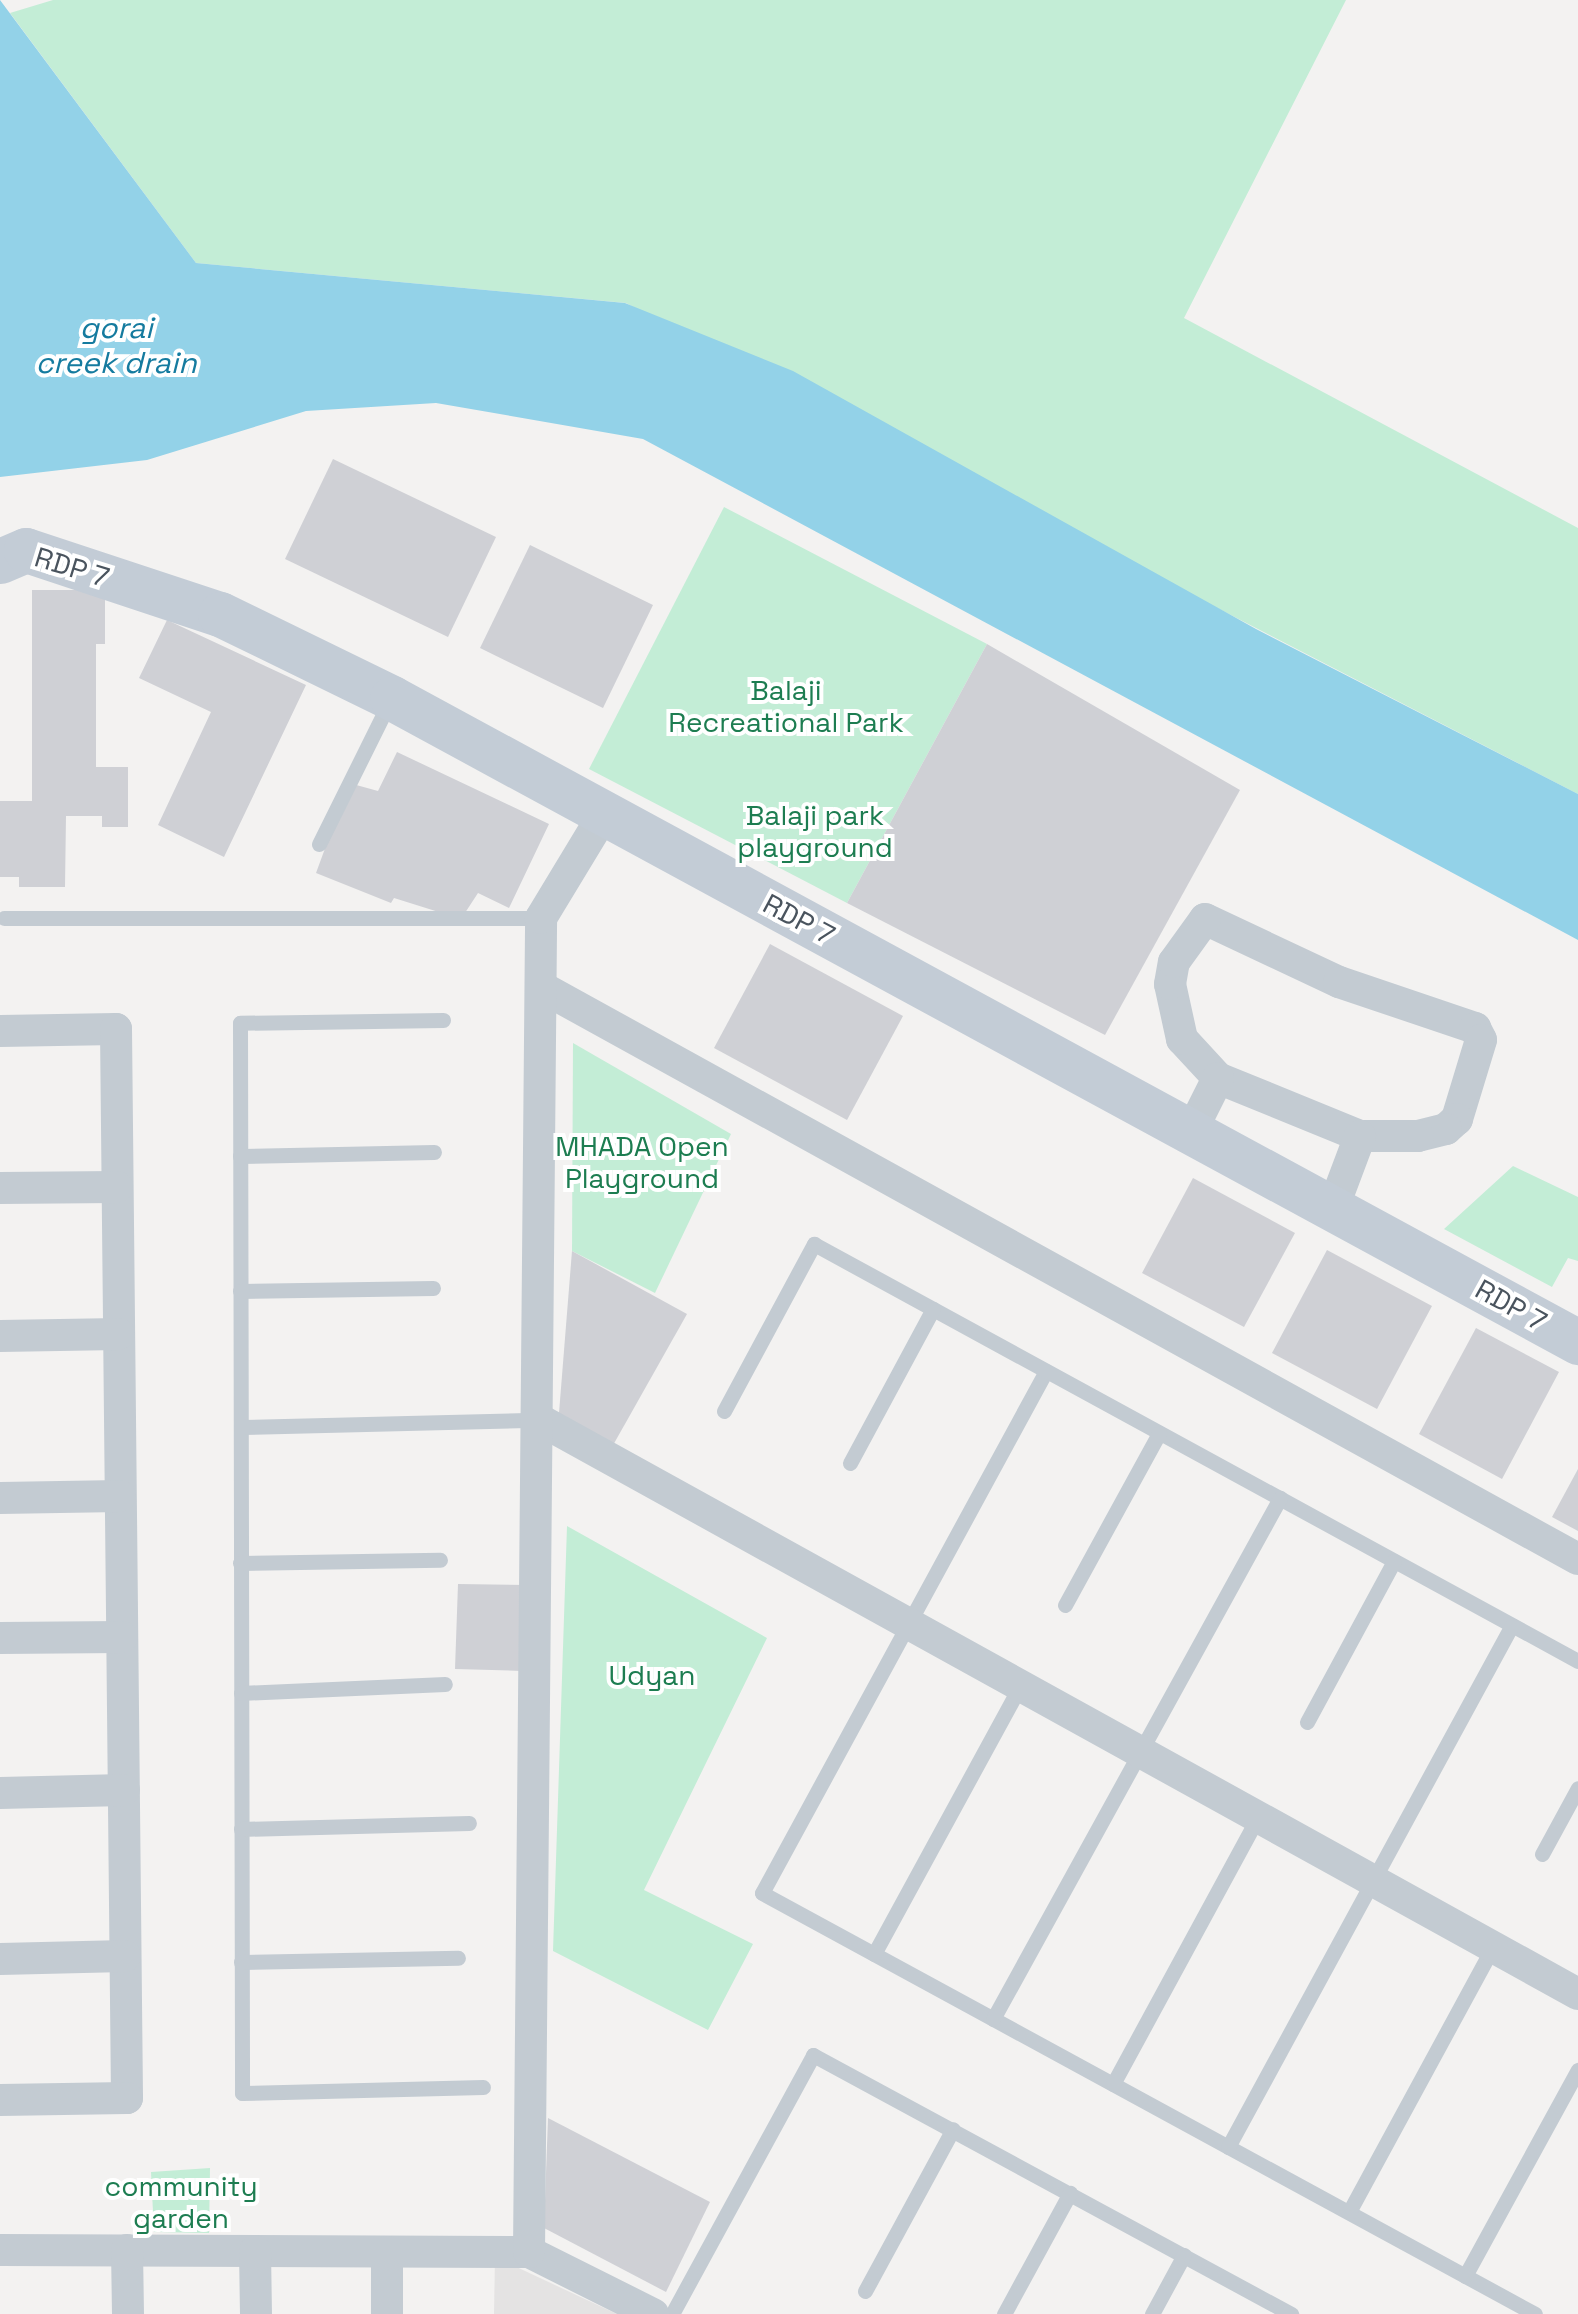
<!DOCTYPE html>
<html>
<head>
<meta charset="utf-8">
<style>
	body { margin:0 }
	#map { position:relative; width:1578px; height:2314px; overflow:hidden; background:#f3f2f1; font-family:"Space Grotesk",sans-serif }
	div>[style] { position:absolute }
	.education>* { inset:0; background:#e4e3e3 }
	.green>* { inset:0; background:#c3edd6 }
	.water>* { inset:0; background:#93d2e8 }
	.building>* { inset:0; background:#cfd0d5 }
	.lane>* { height:15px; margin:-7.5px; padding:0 7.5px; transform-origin:7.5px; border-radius:7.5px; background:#c3cbd2 }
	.street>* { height:32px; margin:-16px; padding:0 16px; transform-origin:16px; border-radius:16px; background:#c3cbd2 }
	.secondary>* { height:45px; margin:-22.5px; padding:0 22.5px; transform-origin:22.5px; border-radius:22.5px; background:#c3ccd6 }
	span { translate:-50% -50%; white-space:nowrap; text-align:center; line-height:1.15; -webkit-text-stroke:8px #fff; paint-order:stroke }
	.street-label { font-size:28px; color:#4a545e }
	.park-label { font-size:28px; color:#1d7d51 }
	.water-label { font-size:30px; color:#157b9f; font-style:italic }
</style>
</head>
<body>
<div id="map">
	<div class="education">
		<div style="clip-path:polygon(495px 2257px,617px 2314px,494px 2314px)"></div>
	</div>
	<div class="green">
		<div style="clip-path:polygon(53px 0,1346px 0,1184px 318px,1578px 528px,1578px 794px,626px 303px,196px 263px,10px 13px)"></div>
		<div style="clip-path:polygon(724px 507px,987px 644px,847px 903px,589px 769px)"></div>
		<div style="clip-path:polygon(573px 1043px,731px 1134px,655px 1293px,572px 1251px)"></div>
		<div style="clip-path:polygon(1513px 1166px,1578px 1197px,1578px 1261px,1568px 1258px,1552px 1287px,1444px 1229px)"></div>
		<div style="clip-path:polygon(567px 1526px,767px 1638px,644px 1890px,753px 1944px,708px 2030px,553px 1951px)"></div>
		<div style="clip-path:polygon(210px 2168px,209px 2233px,154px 2232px,151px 2172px)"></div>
	</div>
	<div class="water">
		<div style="clip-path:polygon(0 0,196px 263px,625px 303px,793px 371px,1256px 629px,1578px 794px,1578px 940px,643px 439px,436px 403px,306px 411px,147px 460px,0 477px)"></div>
	</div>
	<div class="building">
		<div style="clip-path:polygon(333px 459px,496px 537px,448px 637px,285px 559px)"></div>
		<div style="clip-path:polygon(530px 545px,653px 605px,603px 708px,480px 648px)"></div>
		<div style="clip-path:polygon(32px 590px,105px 590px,105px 644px,96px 644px,96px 767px,128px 767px,128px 827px,102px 827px,102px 816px,66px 816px,65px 887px,19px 887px,19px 877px,0 877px,0 801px,32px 801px)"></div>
		<div style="clip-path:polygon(167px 620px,306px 685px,224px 857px,158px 825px,211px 712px,139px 678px)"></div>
		<div style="clip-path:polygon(987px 644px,1240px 790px,1105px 1035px,847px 903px)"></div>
		<div style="clip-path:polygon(397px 752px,549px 824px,509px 908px,478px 893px,461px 919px,394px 898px,391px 903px,316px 873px,349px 783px,378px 791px)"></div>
		<div style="clip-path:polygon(770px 944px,903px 1016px,847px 1120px,714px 1048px)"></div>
		<div style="clip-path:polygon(1193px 1178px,1295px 1233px,1244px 1327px,1142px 1273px)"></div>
		<div style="clip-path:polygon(1327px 1250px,1432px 1306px,1377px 1409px,1272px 1353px)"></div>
		<div style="clip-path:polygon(572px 1251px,687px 1314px,612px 1447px,559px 1413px)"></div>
		<div style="clip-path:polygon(1476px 1328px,1559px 1372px,1502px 1479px,1419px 1434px)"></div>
		<div style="clip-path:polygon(1578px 1469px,1578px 1531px,1552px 1517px)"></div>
		<div style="clip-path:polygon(458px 1584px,526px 1585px,523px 1671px,455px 1669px)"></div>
		<div style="clip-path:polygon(548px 2118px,710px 2202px,666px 2292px,544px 2228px)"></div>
	</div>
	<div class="lane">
		<div style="left:319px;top:844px;width:160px;rotate:-63.6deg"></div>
		<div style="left:4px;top:918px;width:537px"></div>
		<div style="left:443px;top:1020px;width:203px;rotate:179.2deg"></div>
		<div style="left:240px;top:1023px;width:1070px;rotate:89.89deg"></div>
		<div style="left:242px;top:2093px;width:241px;rotate:-1.4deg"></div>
		<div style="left:240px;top:1156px;width:194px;rotate:-1.2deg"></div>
		<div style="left:240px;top:1291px;width:193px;rotate:-0.9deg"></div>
		<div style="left:1046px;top:1371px;width:594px;rotate:118.55deg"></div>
		<div style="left:762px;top:1893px;width:880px;rotate:28.57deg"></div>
		<div style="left:724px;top:1411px;width:190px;rotate:-61.7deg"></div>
		<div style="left:814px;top:1244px;width:870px;rotate:28.63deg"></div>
		<div style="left:241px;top:1427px;width:296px;rotate:-1.4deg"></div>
		<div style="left:850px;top:1463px;width:175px;rotate:-61.7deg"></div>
		<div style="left:240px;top:1563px;width:200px;rotate:-0.9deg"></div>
		<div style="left:1065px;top:1605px;width:196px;rotate:-61.3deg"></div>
		<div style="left:241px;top:1693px;width:204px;rotate:-2.5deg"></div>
		<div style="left:1307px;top:1722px;width:183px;rotate:-61.6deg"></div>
		<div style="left:241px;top:1829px;width:228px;rotate:-1.5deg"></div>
		<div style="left:1542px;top:1854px;width:75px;rotate:-61.4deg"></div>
		<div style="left:874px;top:1954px;width:305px;rotate:-61.4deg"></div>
		<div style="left:241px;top:1962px;width:217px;rotate:-1.1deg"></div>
		<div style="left:993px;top:2019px;width:595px;rotate:-61.15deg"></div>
		<div style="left:1113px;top:2084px;width:304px;rotate:-61.5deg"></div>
		<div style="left:1228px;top:2147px;width:594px;rotate:-61.45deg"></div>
		<div style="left:1349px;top:2212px;width:302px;rotate:-61.5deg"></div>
		<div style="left:1465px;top:2276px;width:235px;rotate:-61.3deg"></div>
		<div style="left:865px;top:2291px;width:184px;rotate:-61.5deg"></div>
		<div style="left:672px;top:2314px;width:295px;rotate:-61.4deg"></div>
		<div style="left:813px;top:2055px;width:544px;rotate:28.45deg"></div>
		<div style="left:1004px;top:2314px;width:138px;rotate:-61.4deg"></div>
		<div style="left:1152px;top:2314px;width:67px;rotate:-61.5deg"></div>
	</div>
	<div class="street">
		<div style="left:1205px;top:919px;width:148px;rotate:25.2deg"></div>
		<div style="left:1339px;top:982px;width:144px;rotate:18.7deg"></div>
		<div style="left:1475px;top:1028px;width:13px;rotate:63deg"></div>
		<div style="left:1481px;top:1040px;width:83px;rotate:106.9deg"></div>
		<div style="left:1457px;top:1119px;width:15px;rotate:138deg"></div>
		<div style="left:1446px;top:1129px;width:29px;rotate:166deg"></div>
		<div style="left:1418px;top:1136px;width:58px;rotate:180deg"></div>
		<div style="left:1360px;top:1136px;width:153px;rotate:-157.8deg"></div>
		<div style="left:1218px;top:1078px;width:53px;rotate:-132.7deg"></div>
		<div style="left:1182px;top:1039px;width:56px;rotate:-102.3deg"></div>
		<div style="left:1170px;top:984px;width:22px;rotate:-80deg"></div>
		<div style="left:1174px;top:962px;width:53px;rotate:-54.2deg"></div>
		<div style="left:543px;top:988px;width:1182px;rotate:28.89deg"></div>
		<div style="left:0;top:1031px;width:116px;rotate:-1deg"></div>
		<div style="left:116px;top:1029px;width:1069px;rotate:89.41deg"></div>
		<div style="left:127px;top:2098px;width:127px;rotate:179.1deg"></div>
		<div style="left:1192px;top:1130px;width:58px;rotate:-63.4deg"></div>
		<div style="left:0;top:1188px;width:117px;rotate:-0.5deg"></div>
		<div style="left:1333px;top:1208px;width:77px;rotate:-69.4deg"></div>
		<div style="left:0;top:1336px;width:119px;rotate:-1deg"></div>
		<div style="left:540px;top:1420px;width:1186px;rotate:28.94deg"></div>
		<div style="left:0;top:1498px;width:120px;rotate:-1deg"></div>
		<div style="left:0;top:1638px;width:122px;rotate:-0.5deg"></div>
		<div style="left:0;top:1793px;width:124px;rotate:-1.4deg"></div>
		<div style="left:0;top:1959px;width:125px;rotate:-1.4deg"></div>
		<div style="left:0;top:2250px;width:529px;rotate:0.22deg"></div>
		<div style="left:529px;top:2252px;width:139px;rotate:26.6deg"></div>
		<div style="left:127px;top:2250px;width:64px;rotate:89.1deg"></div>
		<div style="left:255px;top:2251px;width:63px;rotate:89.1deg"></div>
		<div style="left:387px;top:2252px;width:62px;rotate:90deg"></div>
		<div style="left:529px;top:2252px;width:1334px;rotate:-89.48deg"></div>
		<div style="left:541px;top:918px;width:122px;rotate:-58.8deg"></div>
	</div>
	<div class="secondary">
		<div style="left:0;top:561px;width:28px;rotate:-23deg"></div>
		<div style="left:26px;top:550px;width:204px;rotate:18.3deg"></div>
		<div style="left:220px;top:614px;width:191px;rotate:26deg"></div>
		<div style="left:392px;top:698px;width:1350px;rotate:28.5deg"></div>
	</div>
	<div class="street-label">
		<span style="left:72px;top:567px;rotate:17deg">RDP 7</span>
		<span style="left:799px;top:919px;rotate:28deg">RDP 7</span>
		<span style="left:1511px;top:1305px;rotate:29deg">RDP 7</span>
	</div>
	<div class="park-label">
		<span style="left:786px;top:706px">Balaji<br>Recreational Park</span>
		<span style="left:815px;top:831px">Balaji park<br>playground</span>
		<span style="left:642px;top:1162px">MHADA Open<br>Playground</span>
		<span style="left:652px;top:1675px">Udyan</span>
		<span style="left:181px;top:2202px">community<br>garden</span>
	</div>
	<div class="water-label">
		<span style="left:116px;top:345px">gorai<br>creek drain</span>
	</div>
</div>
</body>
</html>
